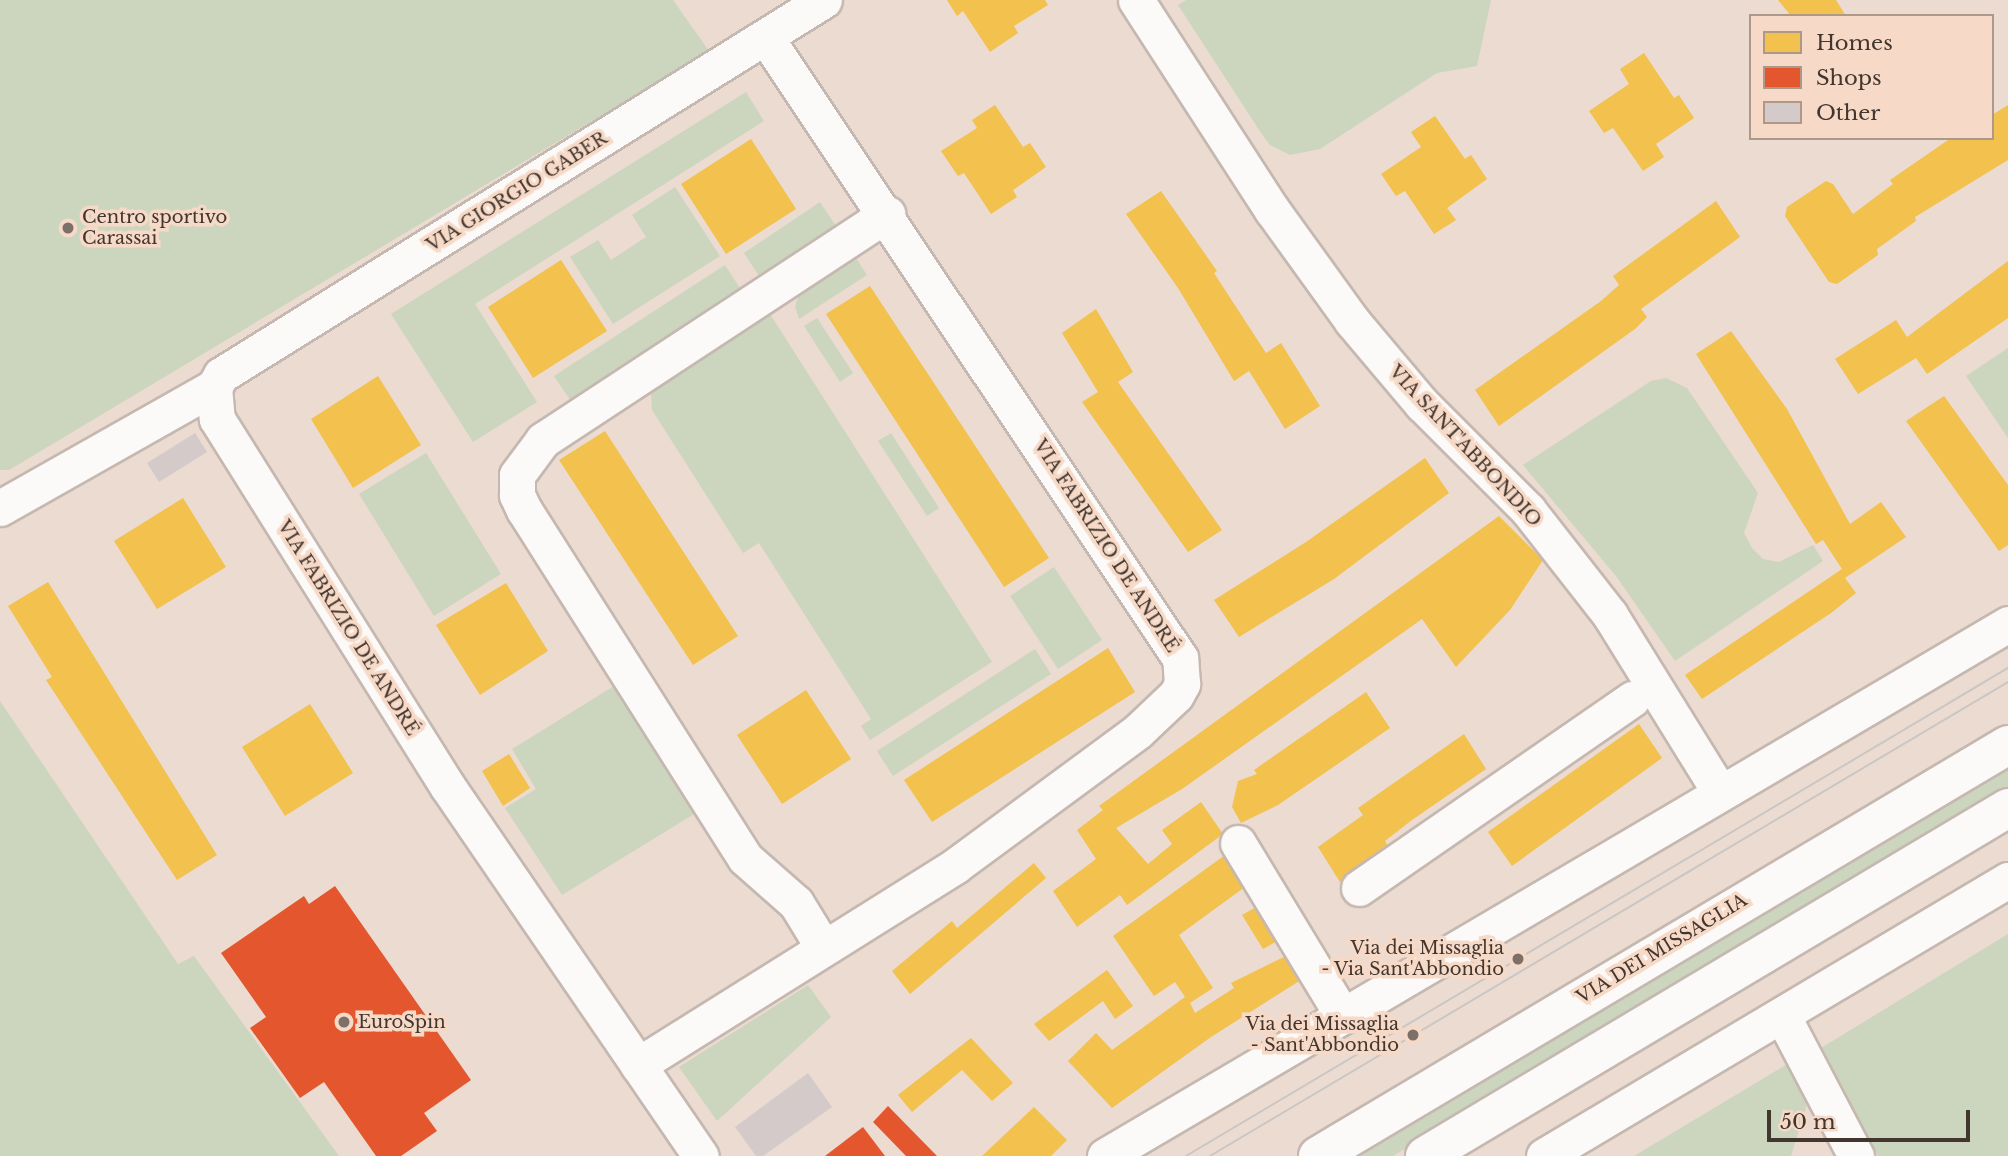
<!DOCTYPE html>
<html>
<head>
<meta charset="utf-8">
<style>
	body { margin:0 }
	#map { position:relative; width:2008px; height:1156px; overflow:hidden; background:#ebdbd1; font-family:"Libre Baskerville",serif }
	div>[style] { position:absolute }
	.green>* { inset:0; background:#ccd5be }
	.homes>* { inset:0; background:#f2c14e }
	.shops>* { inset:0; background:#e4572e }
	.building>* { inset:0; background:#d4caca }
	.roads { filter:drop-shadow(2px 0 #c5b8b0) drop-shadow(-2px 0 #c5b8b0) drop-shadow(0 2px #c5b8b0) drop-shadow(0 -2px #c5b8b0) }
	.minor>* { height:35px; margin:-17.5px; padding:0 17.5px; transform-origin:17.5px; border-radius:17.5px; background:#fcfaf8 }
	.major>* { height:38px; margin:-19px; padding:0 19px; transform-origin:19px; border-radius:19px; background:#fcfaf8 }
	.tram>* { height:2px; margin:-1px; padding:0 1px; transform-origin:1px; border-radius:1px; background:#cac6c3 }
	.dots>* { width:19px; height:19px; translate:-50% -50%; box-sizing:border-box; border:4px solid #f6d9c6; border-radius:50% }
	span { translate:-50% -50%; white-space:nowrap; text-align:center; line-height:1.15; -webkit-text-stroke:7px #f6d9c6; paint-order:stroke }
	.street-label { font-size:18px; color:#42362f }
	.poi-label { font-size:18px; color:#42362f }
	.left { translate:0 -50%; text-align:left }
	.right { translate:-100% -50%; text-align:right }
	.legend { position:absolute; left:1749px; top:14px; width:245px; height:126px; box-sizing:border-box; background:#f6d9c6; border:2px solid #ae988a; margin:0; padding:9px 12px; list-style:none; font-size:21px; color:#42362f }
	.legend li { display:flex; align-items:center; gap:14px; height:35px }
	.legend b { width:35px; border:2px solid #ae988a }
	.scale { position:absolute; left:1767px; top:1110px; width:203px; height:32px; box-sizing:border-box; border:4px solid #42362f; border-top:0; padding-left:9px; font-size:21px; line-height:24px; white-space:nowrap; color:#42362f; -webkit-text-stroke:5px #f6d9c6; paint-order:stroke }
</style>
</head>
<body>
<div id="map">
	<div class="green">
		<div style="clip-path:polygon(0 0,673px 0,709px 51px,9px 470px,0 470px)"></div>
		<div style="clip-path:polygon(1186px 0,1491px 0,1477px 66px,1437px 73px,1320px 149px,1290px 155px,1270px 145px,1261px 133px,1178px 5px)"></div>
		<div style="clip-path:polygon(746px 92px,764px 121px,475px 304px,537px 402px,473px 442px,391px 314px)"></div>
		<div style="clip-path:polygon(675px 187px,720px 256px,613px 324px,570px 257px,598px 240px,611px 260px,646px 237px,632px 215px)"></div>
		<div style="clip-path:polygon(820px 202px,843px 237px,767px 288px,744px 253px)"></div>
		<div style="clip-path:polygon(854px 255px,867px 275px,799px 319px,795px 306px,799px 295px)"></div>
		<div style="clip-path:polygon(725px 265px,747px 299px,577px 410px,554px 376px)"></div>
		<div style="clip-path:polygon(770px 314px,992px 662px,870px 740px,861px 726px,871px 719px,759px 543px,743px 553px,652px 410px,651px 390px)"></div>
		<div style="clip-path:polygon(817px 318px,853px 373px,840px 382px,804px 326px)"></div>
		<div style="clip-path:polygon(2008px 348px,2008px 438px,1966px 376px)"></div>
		<div style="clip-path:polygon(1666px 378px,1687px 388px,1758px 493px,1744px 533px,1752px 548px,1763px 559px,1779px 562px,1813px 545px,1823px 561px,1675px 661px,1616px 576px,1523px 465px,1651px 381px)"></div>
		<div style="clip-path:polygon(891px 433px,939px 508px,927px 516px,878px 441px)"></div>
		<div style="clip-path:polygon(426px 453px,501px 574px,434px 616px,359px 494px)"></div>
		<div style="clip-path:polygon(1054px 567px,1102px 640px,1058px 669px,1010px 596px)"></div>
		<div style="clip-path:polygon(1035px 649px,1051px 674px,893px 776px,877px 751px)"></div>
		<div style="clip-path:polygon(619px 683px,699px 811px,562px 895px,505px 808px,536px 789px,512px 749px)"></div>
		<div style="clip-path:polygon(0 701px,178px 964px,194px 956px,339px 1156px,0 1156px)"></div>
		<div style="clip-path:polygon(2008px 770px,2008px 791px,1393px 1156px,1358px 1156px)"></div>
		<div style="clip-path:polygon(2008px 934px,2008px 1156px,1878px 1156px,1821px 1048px)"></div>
		<div style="clip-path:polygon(808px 985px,831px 1017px,717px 1121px,679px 1067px)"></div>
		<div style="clip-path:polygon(1789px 1063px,1809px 1098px,1791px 1156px,1634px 1156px)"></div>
	</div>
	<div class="homes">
		<div style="clip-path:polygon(947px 0,1045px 0,1048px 5px,1014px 26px,1018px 33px,990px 52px,963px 11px,957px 16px)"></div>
		<div style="clip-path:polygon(1778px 0,1836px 0,1846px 16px,1791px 16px)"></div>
		<div style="clip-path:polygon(1644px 53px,1674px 98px,1679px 95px,1694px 118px,1656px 144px,1664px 157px,1643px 171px,1613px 128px,1604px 133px,1589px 111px,1629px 84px,1620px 69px)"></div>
		<div style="clip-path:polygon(995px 105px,1023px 147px,1030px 143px,1046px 167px,1013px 190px,1017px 197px,991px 214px,964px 173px,958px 176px,941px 151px,977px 128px,972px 120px)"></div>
		<div style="clip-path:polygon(2008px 105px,2008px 160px,1915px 217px,1916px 221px,1877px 249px,1878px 255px,1837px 284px,1829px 282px,1785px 216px,1787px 207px,1826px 181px,1833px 184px,1853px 214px,1893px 184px,1890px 180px,1951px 138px,1992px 138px,1992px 115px)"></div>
		<div style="clip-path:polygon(1435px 116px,1465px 159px,1471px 155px,1487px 179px,1447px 208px,1456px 220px,1434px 234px,1405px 191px,1396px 196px,1381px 174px,1421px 147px,1411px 132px)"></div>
		<div style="clip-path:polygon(751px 139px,796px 209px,726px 254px,681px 184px)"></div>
		<div style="clip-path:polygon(1161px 191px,1217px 271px,1214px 273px,1266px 353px,1281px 343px,1320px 406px,1285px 429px,1249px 371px,1234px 381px,1178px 288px,1126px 214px)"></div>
		<div style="clip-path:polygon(1716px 201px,1740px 237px,1641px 309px,1647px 317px,1635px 329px,1499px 426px,1475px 390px,1601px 301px,1619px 285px,1613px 276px)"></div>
		<div style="clip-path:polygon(561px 260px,607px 331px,533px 378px,488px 307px)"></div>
		<div style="clip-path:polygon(2008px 261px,2008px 318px,1927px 374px,1916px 358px,1858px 394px,1835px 359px,1896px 320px,1907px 337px)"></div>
		<div style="clip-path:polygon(870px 286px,1049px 558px,1004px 587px,826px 314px)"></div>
		<div style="clip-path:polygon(1096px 309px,1133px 372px,1118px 382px,1222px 530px,1188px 552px,1082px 402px,1098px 392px,1062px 333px)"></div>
		<div style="clip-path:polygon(1731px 331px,1787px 409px,1850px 524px,1881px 502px,1906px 537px,1845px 578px,1856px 593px,1831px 613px,1702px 699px,1685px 675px,1842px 569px,1823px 540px,1816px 544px,1696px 354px)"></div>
		<div style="clip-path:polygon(378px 376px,421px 445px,353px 488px,311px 419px)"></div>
		<div style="clip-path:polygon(1944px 396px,2008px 485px,2008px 545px,1999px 551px,1906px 421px)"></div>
		<div style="clip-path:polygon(605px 431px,738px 636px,693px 665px,559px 460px)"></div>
		<div style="clip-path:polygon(1425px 458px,1449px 493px,1334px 579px,1239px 637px,1214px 600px,1306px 542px)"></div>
		<div style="clip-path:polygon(183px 498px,226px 567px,157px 609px,114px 541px)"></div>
		<div style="clip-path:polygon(1499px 516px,1543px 560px,1510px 610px,1456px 667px,1422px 619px,1182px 789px,1116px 828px,1148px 864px,1172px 844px,1162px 830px,1201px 802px,1223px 834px,1127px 905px,1120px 895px,1077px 927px,1053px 891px,1096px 859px,1077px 830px,1103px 810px,1099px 806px)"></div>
		<div style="clip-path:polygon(48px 582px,217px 855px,177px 880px,46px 680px,52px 677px,8px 606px)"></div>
		<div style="clip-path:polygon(506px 583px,548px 651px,480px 695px,436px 625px)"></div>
		<div style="clip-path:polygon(1108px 648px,1135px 692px,932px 822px,904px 780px)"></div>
		<div style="clip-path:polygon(806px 690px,851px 759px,782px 804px,737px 735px)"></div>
		<div style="clip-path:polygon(1366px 692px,1390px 728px,1278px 805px,1241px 823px,1232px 807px,1238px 781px,1257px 774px,1254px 770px)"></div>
		<div style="clip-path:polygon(310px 704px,353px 773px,285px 816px,242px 747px)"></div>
		<div style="clip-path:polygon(1639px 724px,1662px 758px,1512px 866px,1488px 832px)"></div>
		<div style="clip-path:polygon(1464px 734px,1486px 769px,1412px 820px,1385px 841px,1389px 848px,1340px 882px,1318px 847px,1363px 815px,1358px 808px)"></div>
		<div style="clip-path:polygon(509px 754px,530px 788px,503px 806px,482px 771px)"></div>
		<div style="clip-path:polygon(1232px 850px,1249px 884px,1179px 935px,1213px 988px,1190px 1003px,1195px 1013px,1234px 988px,1231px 983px,1290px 954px,1304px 978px,1211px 1037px,1112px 1108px,1068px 1061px,1096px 1033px,1112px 1050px,1185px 997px,1175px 982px,1154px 996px,1113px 936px)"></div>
		<div style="clip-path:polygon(1034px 863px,1046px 878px,910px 994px,892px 971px,952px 921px,957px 928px)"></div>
		<div style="clip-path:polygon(1260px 905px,1281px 939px,1263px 949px,1242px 915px)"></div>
		<div style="clip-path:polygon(1107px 970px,1133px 1006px,1115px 1019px,1103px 1001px,1049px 1041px,1034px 1024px)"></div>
		<div style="clip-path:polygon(971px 1038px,1013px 1083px,992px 1101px,962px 1070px,912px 1112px,898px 1095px)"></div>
		<div style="clip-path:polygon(1034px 1107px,1067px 1140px,1051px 1156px,982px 1156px)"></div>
	</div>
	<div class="shops">
		<div style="clip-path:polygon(335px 886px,471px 1080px,424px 1113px,437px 1131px,401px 1156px,376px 1156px,324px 1082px,300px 1098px,250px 1028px,266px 1017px,221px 953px,304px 896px,309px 904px)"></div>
		<div style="clip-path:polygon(888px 1106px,937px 1156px,906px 1156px,873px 1122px)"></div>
		<div style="clip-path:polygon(863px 1127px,885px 1156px,825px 1156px)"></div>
	</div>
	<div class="building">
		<div style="clip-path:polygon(195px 433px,207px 452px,159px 482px,147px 463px)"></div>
		<div style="clip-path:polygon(808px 1073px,832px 1107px,763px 1156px,756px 1156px,735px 1127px)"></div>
	</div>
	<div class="roads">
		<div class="minor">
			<div style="left:1136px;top:0;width:250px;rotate:57.1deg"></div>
			<div style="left:1272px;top:210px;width:137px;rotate:54.2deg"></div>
			<div style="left:1352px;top:321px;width:109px;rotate:49.9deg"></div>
			<div style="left:1422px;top:404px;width:150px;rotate:45deg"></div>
			<div style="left:1528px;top:510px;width:133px;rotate:52deg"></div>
			<div style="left:1610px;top:615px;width:207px;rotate:58.2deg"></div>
			<div style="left:214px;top:387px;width:32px;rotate:85deg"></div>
			<div style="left:217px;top:419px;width:434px;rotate:57.9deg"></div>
			<div style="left:448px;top:787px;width:447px;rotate:55.6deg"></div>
			<div style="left:214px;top:387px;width:14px;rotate:-60deg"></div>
			<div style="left:221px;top:375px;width:710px;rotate:-31.88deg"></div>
			<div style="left:0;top:508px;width:246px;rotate:-29.5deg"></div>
			<div style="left:1238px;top:843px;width:201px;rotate:58.8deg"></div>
			<div style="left:1359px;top:888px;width:332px;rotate:-34.7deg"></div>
			<div style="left:823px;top:947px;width:52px;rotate:-121.5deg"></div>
			<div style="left:796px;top:903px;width:68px;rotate:-138.6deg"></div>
			<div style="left:745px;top:858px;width:412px;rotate:-122.4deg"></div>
			<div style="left:524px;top:510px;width:17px;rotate:-115deg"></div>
			<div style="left:517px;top:495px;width:20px;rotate:-90deg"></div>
			<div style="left:517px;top:475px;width:44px;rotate:-53.4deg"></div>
			<div style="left:543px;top:440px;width:412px;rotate:-33.3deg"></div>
			<div style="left:1782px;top:1015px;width:159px;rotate:62.3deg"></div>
			<div style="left:638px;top:1065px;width:374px;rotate:-32.1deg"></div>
			<div style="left:955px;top:866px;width:227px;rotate:-36.4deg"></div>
			<div style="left:1138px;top:731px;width:52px;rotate:-43.5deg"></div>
			<div style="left:1176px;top:695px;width:13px;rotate:-61deg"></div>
			<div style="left:1182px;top:684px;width:26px;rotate:-94deg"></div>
			<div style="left:1180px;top:658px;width:746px;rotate:-123.73deg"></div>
			<div style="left:1105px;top:1156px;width:1048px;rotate:-30.5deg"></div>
			<div style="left:1544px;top:1156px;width:540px;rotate:-30.75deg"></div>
		</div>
		<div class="major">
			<div style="left:1318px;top:1156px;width:803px;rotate:-30.78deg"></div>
			<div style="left:1425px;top:1156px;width:679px;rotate:-30.83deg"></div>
		</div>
	</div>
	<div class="tram">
		<div style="left:1186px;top:1156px;width:956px;rotate:-30.7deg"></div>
		<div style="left:1210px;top:1156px;width:928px;rotate:-30.71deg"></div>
	</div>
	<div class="dots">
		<div style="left:68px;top:228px;background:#7d7068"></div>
		<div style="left:1518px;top:959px;background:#7d7068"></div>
		<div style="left:344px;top:1022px;background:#7d7068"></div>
		<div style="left:1413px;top:1035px;background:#7d7068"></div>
	</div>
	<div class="street-label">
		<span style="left:517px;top:192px;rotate:-32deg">VIA GIORGIO GABER</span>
		<span style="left:1465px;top:446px;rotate:47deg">VIA SANT'ABBONDIO</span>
		<span style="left:1106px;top:546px;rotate:57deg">VIA FABRIZIO DE ANDRÉ</span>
		<span style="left:348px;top:628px;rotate:58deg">VIA FABRIZIO DE ANDRÉ</span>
		<span style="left:1662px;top:949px;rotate:-31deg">VIA DEI MISSAGLIA</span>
	</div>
	<div class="poi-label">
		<span class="left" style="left:82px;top:228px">Centro sportivo<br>Carassai</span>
		<span class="right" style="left:1504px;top:959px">Via dei Missaglia<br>- Via Sant'Abbondio</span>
		<span class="left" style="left:358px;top:1022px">EuroSpin</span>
		<span class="right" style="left:1399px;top:1035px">Via dei Missaglia<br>- Sant'Abbondio</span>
	</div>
	<ul class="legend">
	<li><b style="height:19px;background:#f2c14e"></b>Homes</li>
	<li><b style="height:19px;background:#e4572e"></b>Shops</li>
	<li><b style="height:19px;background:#d4caca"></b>Other</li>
	</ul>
	<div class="scale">50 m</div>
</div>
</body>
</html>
